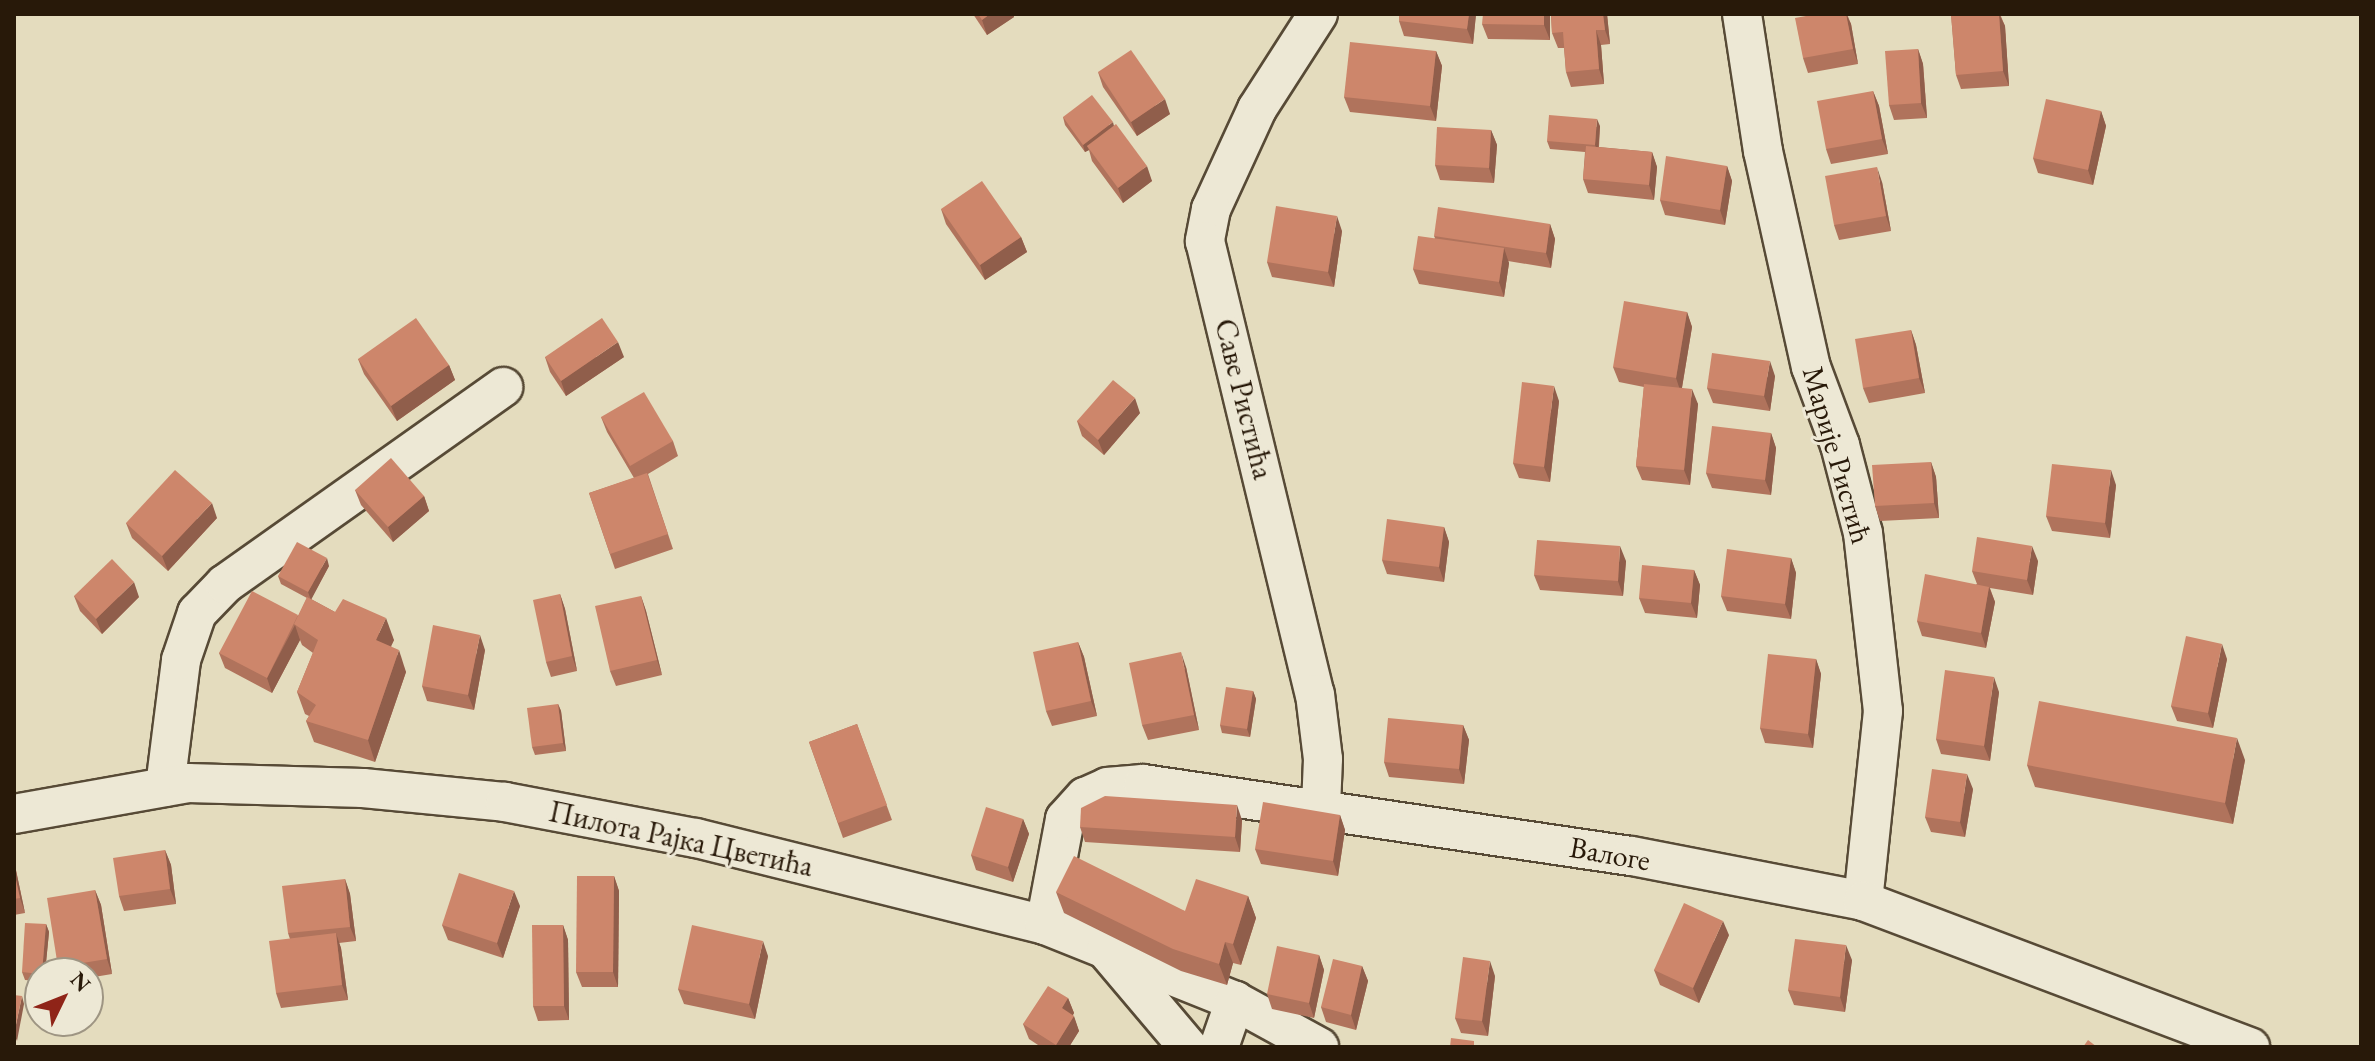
<!DOCTYPE html>
<html>
<head>
<meta charset="utf-8">
<style>
	body { margin:0 }
	#map { position:relative; width:2375px; height:1061px; overflow:hidden; background:#e4dcbe; font-family:"EB Garamond",serif }
	div>[style] { position:absolute }
	.roads { filter:drop-shadow(2px 0 #574a36) drop-shadow(-2px 0 #574a36) drop-shadow(0 2px #574a36) drop-shadow(0 -2px #574a36) }
	.minor>* { height:38px; margin:-19px; padding:0 19px; transform-origin:19px; border-radius:19px; background:#ede8d5 }
	.wall>* { inset:0; background:#b0735c }
	.shaded-wall>* { inset:0; background:#905e4b }
	.building>* { inset:0; background:#cd866b }
	span { translate:-50% -50%; white-space:nowrap; text-align:center; line-height:1.15; -webkit-text-stroke:6px #ede8d5; paint-order:stroke }
	.street-label { font-size:30px; color:#281909 }
	.frame { position:absolute; inset:0; border:16px solid #281909; pointer-events:none }
	.north { position:absolute; left:24px; top:957px; width:80px; height:80px; box-sizing:border-box; background:#ede8d5; border:2px solid #9e9583; border-radius:50%; rotate:47deg; font-size:22px; font-weight:700; line-height:32px; text-align:center; color:#281909 }
	.north::after { content:''; display:block; margin:auto; width:28px; height:36px; background:#8f2418; clip-path:polygon(50% 0,100% 100%,50% 72%,0 100%) }
</style>
</head>
<body>
<div id="map">
	<div class="roads">
		<div class="minor">
			<div style="left:1318px;top:14px;width:113px;rotate:122.7deg"></div>
			<div style="left:1257px;top:109px;width:110px;rotate:114.7deg"></div>
			<div style="left:1211px;top:209px;width:33px;rotate:101deg"></div>
			<div style="left:1205px;top:241px;width:466px;rotate:76.4deg"></div>
			<div style="left:1315px;top:694px;width:65px;rotate:83deg"></div>
			<div style="left:1323px;top:759px;width:48px;rotate:92.4deg"></div>
			<div style="left:1742px;top:14px;width:139px;rotate:81.3deg"></div>
			<div style="left:1763px;top:151px;width:221px;rotate:77.5deg"></div>
			<div style="left:1811px;top:367px;width:83px;rotate:69.6deg"></div>
			<div style="left:1840px;top:445px;width:91px;rotate:75.4deg"></div>
			<div style="left:1863px;top:533px;width:179px;rotate:83.6deg"></div>
			<div style="left:1883px;top:711px;width:191px;rotate:96deg"></div>
			<div style="left:165px;top:787px;width:128px;rotate:-82.8deg"></div>
			<div style="left:181px;top:660px;width:50px;rotate:-71.2deg"></div>
			<div style="left:197px;top:613px;width:40px;rotate:-46deg"></div>
			<div style="left:225px;top:584px;width:341px;rotate:-35.3deg"></div>
			<div style="left:14px;top:814px;width:177px;rotate:-10.1deg"></div>
			<div style="left:188px;top:783px;width:175px;rotate:1.6deg"></div>
			<div style="left:363px;top:788px;width:143px;rotate:5.6deg"></div>
			<div style="left:505px;top:802px;width:194px;rotate:10.7deg"></div>
			<div style="left:696px;top:838px;width:360px;rotate:14deg"></div>
			<div style="left:1045px;top:925px;width:205px;rotate:21.8deg"></div>
			<div style="left:1235px;top:1001px;width:96px;rotate:28.7deg"></div>
			<div style="left:1045px;top:925px;width:108px;rotate:-79.3deg"></div>
			<div style="left:1065px;top:819px;width:30px;rotate:-48deg"></div>
			<div style="left:1085px;top:797px;width:24px;rotate:-24deg"></div>
			<div style="left:1107px;top:787px;width:36px;rotate:-5deg"></div>
			<div style="left:1143px;top:784px;width:494px;rotate:8.4deg"></div>
			<div style="left:1632px;top:856px;width:235px;rotate:11deg"></div>
			<div style="left:1863px;top:901px;width:414px;rotate:20.7deg"></div>
			<div style="left:1106px;top:950px;width:127px;rotate:49.8deg"></div>
			<div style="left:1219px;top:1047px;width:49px;rotate:-70.8deg"></div>
		</div>
	</div>
	<div class="wall">
		<div style="clip-path:polygon(973px 14px,1013px 14px,1014px 17px,987px 35px)"></div>
		<div style="clip-path:polygon(1399px 14px,1476px 14px,1473px 44px,1404px 36px,1399px 21px)"></div>
		<div style="clip-path:polygon(1550px 14px,1550px 40px,1488px 39px,1482px 24px)"></div>
		<div style="clip-path:polygon(1551px 14px,1607px 14px,1610px 44px,1601px 45px,1604px 84px,1571px 87px,1566px 72px,1564px 48px,1558px 48px,1552px 33px)"></div>
		<div style="clip-path:polygon(1817px 14px,1847px 14px,1851px 24px,1858px 64px,1808px 73px,1803px 58px)"></div>
		<div style="clip-path:polygon(1951px 14px,2000px 14px,2005px 26px,2009px 86px,1961px 89px,1956px 75px)"></div>
		<div style="clip-path:polygon(1918px 49px,1923px 64px,1927px 118px,1894px 120px,1889px 105px)"></div>
		<div style="clip-path:polygon(1436px 51px,1442px 66px,1436px 121px,1350px 112px,1344px 97px)"></div>
		<div style="clip-path:polygon(1098px 72px,1170px 114px,1137px 136px,1103px 87px)"></div>
		<div style="clip-path:polygon(1873px 91px,1879px 106px,1888px 154px,1831px 164px,1826px 149px)"></div>
		<div style="clip-path:polygon(2101px 111px,2106px 126px,2093px 185px,2038px 173px,2033px 158px)"></div>
		<div style="clip-path:polygon(1063px 117px,1114px 126px,1152px 181px,1123px 203px,1092px 161px,1089px 150px,1085px 152px,1065px 125px)"></div>
		<div style="clip-path:polygon(1600px 126px,1599px 147px,1652px 152px,1657px 167px,1654px 200px,1588px 193px,1583px 179px,1585px 152px,1550px 149px,1547px 141px)"></div>
		<div style="clip-path:polygon(1491px 130px,1497px 145px,1494px 183px,1440px 180px,1435px 165px)"></div>
		<div style="clip-path:polygon(1727px 166px,1732px 181px,1725px 225px,1665px 215px,1660px 200px)"></div>
		<div style="clip-path:polygon(1882px 182px,1891px 231px,1839px 240px,1834px 225px)"></div>
		<div style="clip-path:polygon(941px 209px,1021px 237px,1027px 252px,985px 280px,946px 224px)"></div>
		<div style="clip-path:polygon(1550px 224px,1555px 239px,1551px 268px,1508px 261px,1509px 263px,1504px 297px,1419px 284px,1413px 269px,1435px 238px,1434px 236px)"></div>
		<div style="clip-path:polygon(1342px 231px,1334px 287px,1272px 277px,1267px 262px)"></div>
		<div style="clip-path:polygon(1687px 312px,1692px 327px,1682px 388px,1698px 404px,1690px 485px,1642px 480px,1636px 466px,1644px 387px,1619px 382px,1613px 367px)"></div>
		<div style="clip-path:polygon(1911px 330px,1916px 345px,1925px 393px,1869px 403px,1863px 388px)"></div>
		<div style="clip-path:polygon(545px 357px,624px 357px,566px 396px,550px 372px)"></div>
		<div style="clip-path:polygon(358px 359px,449px 365px,455px 380px,397px 421px,364px 374px)"></div>
		<div style="clip-path:polygon(1775px 376px,1770px 411px,1713px 403px,1707px 388px)"></div>
		<div style="clip-path:polygon(1559px 401px,1550px 482px,1519px 478px,1513px 463px)"></div>
		<div style="clip-path:polygon(1140px 413px,1104px 455px,1082px 436px,1077px 421px)"></div>
		<div style="clip-path:polygon(601px 417px,673px 441px,678px 456px,648px 474px,673px 549px,615px 569px,589px 493px,634px 478px,607px 432px)"></div>
		<div style="clip-path:polygon(1771px 433px,1776px 448px,1771px 495px,1712px 488px,1706px 473px)"></div>
		<div style="clip-path:polygon(1931px 462px,1936px 477px,1939px 518px,1880px 521px,1875px 506px)"></div>
		<div style="clip-path:polygon(2116px 485px,2110px 538px,2052px 531px,2046px 516px)"></div>
		<div style="clip-path:polygon(355px 490px,424px 496px,429px 511px,393px 542px,361px 505px)"></div>
		<div style="clip-path:polygon(217px 518px,168px 571px,132px 538px,126px 523px)"></div>
		<div style="clip-path:polygon(1444px 527px,1449px 542px,1444px 582px,1387px 574px,1382px 560px)"></div>
		<div style="clip-path:polygon(1791px 558px,1796px 573px,1791px 619px,1727px 611px,1721px 596px)"></div>
		<div style="clip-path:polygon(1626px 561px,1623px 596px,1540px 590px,1534px 575px)"></div>
		<div style="clip-path:polygon(2038px 561px,2033px 595px,1990px 588px,1995px 602px,1986px 648px,1922px 636px,1917px 621px,1977px 584px,1972px 571px)"></div>
		<div style="clip-path:polygon(329px 566px,311px 599px,335px 612px,394px 640px,391px 646px,406px 672px,375px 762px,314px 742px,306px 721px,309px 716px,305px 714px,297px 692px,313px 653px,302px 645px,300px 640px,272px 693px,225px 668px,219px 653px,299px 615px,307px 598px,281px 584px,278px 576px)"></div>
		<div style="clip-path:polygon(1694px 570px,1700px 585px,1697px 618px,1645px 613px,1639px 598px)"></div>
		<div style="clip-path:polygon(560px 594px,565px 609px,577px 671px,551px 677px,546px 662px)"></div>
		<div style="clip-path:polygon(74px 596px,139px 597px,102px 634px,80px 611px)"></div>
		<div style="clip-path:polygon(641px 596px,646px 611px,662px 675px,616px 686px,610px 671px)"></div>
		<div style="clip-path:polygon(1078px 642px,1084px 657px,1097px 716px,1052px 726px,1046px 711px)"></div>
		<div style="clip-path:polygon(485px 650px,474px 710px,427px 701px,422px 686px)"></div>
		<div style="clip-path:polygon(1816px 659px,1821px 674px,1813px 748px,1765px 743px,1760px 728px)"></div>
		<div style="clip-path:polygon(2227px 659px,2213px 728px,2177px 721px,2171px 706px)"></div>
		<div style="clip-path:polygon(1186px 667px,1199px 730px,1148px 740px,1142px 725px)"></div>
		<div style="clip-path:polygon(1253px 691px,1256px 699px,1250px 737px,1222px 733px,1220px 725px)"></div>
		<div style="clip-path:polygon(1999px 692px,1990px 761px,1941px 754px,1936px 739px)"></div>
		<div style="clip-path:polygon(558px 704px,561px 711px,566px 751px,535px 755px,532px 747px)"></div>
		<div style="clip-path:polygon(857px 724px,892px 820px,843px 838px,809px 742px)"></div>
		<div style="clip-path:polygon(1463px 725px,1469px 740px,1464px 784px,1389px 777px,1384px 762px)"></div>
		<div style="clip-path:polygon(2245px 760px,2233px 824px,2035px 787px,2027px 765px)"></div>
		<div style="clip-path:polygon(1973px 789px,1965px 837px,1931px 832px,1925px 817px)"></div>
		<div style="clip-path:polygon(1340px 815px,1345px 830px,1338px 876px,1261px 864px,1255px 849px)"></div>
		<div style="clip-path:polygon(1023px 819px,1029px 834px,1013px 882px,976px 870px,971px 855px)"></div>
		<div style="clip-path:polygon(1242px 820px,1240px 852px,1085px 842px,1080px 827px)"></div>
		<div style="clip-path:polygon(165px 850px,171px 865px,176px 904px,124px 911px,119px 896px)"></div>
		<div style="clip-path:polygon(14px 861px,25px 913px,14px 915px)"></div>
		<div style="clip-path:polygon(614px 876px,619px 891px,618px 987px,582px 987px,576px 972px)"></div>
		<div style="clip-path:polygon(345px 879px,350px 894px,356px 941px,339px 943px,341px 948px,348px 1000px,281px 1008px,276px 993px,290px 939px,288px 933px)"></div>
		<div style="clip-path:polygon(95px 890px,101px 905px,112px 974px,88px 978px,88px 973px,60px 973px,58px 967px)"></div>
		<div style="clip-path:polygon(1056px 892px,1185px 911px,1248px 896px,1256px 918px,1241px 965px,1233px 963px,1227px 985px,1181px 971px,1064px 913px)"></div>
		<div style="clip-path:polygon(520px 906px,503px 958px,448px 940px,442px 925px)"></div>
		<div style="clip-path:polygon(46px 924px,49px 932px,45px 973px,40px 973px,40px 981px,25px 980px,22px 972px)"></div>
		<div style="clip-path:polygon(563px 925px,568px 940px,569px 1020px,538px 1021px,533px 1006px)"></div>
		<div style="clip-path:polygon(1729px 935px,1699px 1003px,1660px 985px,1654px 970px)"></div>
		<div style="clip-path:polygon(1319px 955px,1324px 970px,1314px 1018px,1272px 1009px,1267px 994px)"></div>
		<div style="clip-path:polygon(768px 956px,755px 1019px,684px 1004px,678px 989px)"></div>
		<div style="clip-path:polygon(1852px 960px,1845px 1012px,1794px 1005px,1788px 990px)"></div>
		<div style="clip-path:polygon(1362px 966px,1368px 981px,1356px 1030px,1326px 1022px,1321px 1007px)"></div>
		<div style="clip-path:polygon(1495px 976px,1488px 1036px,1461px 1033px,1455px 1018px)"></div>
		<div style="clip-path:polygon(1068px 998px,1074px 1013px,1073px 1015px,1079px 1031px,1069px 1047px,1041px 1047px,1029px 1039px,1023px 1024px)"></div>
	</div>
	<div class="shaded-wall">
		<div style="clip-path:polygon(990px 14px,1013px 14px,1014px 17px,987px 35px,982px 20px)"></div>
		<div style="clip-path:polygon(1469px 14px,1476px 14px,1473px 44px,1467px 29px)"></div>
		<div style="clip-path:polygon(1544px 14px,1550px 14px,1550px 40px,1544px 25px)"></div>
		<div style="clip-path:polygon(1603px 14px,1607px 14px,1610px 44px,1605px 30px)"></div>
		<div style="clip-path:polygon(1846px 14px,1851px 24px,1858px 64px,1853px 49px)"></div>
		<div style="clip-path:polygon(1999px 14px,2005px 26px,2009px 86px,2003px 71px)"></div>
		<div style="clip-path:polygon(1596px 30px,1601px 45px,1604px 84px,1599px 69px)"></div>
		<div style="clip-path:polygon(1918px 49px,1923px 64px,1927px 118px,1921px 103px)"></div>
		<div style="clip-path:polygon(1436px 51px,1442px 66px,1436px 121px,1430px 106px)"></div>
		<div style="clip-path:polygon(1873px 91px,1879px 106px,1888px 154px,1882px 139px)"></div>
		<div style="clip-path:polygon(1165px 99px,1170px 114px,1137px 136px,1131px 122px)"></div>
		<div style="clip-path:polygon(2101px 111px,2106px 126px,2093px 185px,2088px 170px)"></div>
		<div style="clip-path:polygon(1597px 119px,1600px 126px,1598px 153px,1595px 145px)"></div>
		<div style="clip-path:polygon(1113px 122px,1115px 130px,1087px 146px,1089px 150px,1085px 152px,1083px 145px)"></div>
		<div style="clip-path:polygon(1491px 130px,1497px 145px,1494px 183px,1489px 168px)"></div>
		<div style="clip-path:polygon(1652px 152px,1657px 167px,1654px 200px,1649px 185px)"></div>
		<div style="clip-path:polygon(1147px 166px,1152px 181px,1123px 203px,1118px 188px)"></div>
		<div style="clip-path:polygon(1727px 166px,1732px 181px,1725px 225px,1720px 210px)"></div>
		<div style="clip-path:polygon(1877px 167px,1882px 182px,1891px 231px,1886px 216px)"></div>
		<div style="clip-path:polygon(1337px 216px,1342px 231px,1334px 287px,1328px 272px)"></div>
		<div style="clip-path:polygon(1550px 224px,1555px 239px,1551px 268px,1546px 253px)"></div>
		<div style="clip-path:polygon(1021px 237px,1027px 252px,985px 280px,980px 265px)"></div>
		<div style="clip-path:polygon(1504px 248px,1509px 263px,1504px 297px,1499px 282px)"></div>
		<div style="clip-path:polygon(1687px 312px,1692px 327px,1681px 393px,1676px 378px)"></div>
		<div style="clip-path:polygon(1911px 330px,1916px 345px,1925px 393px,1919px 378px)"></div>
		<div style="clip-path:polygon(618px 342px,624px 357px,566px 396px,561px 381px)"></div>
		<div style="clip-path:polygon(1770px 361px,1775px 376px,1770px 411px,1764px 396px)"></div>
		<div style="clip-path:polygon(449px 365px,455px 380px,397px 421px,391px 406px)"></div>
		<div style="clip-path:polygon(1554px 386px,1559px 401px,1550px 482px,1544px 467px)"></div>
		<div style="clip-path:polygon(1692px 389px,1698px 404px,1690px 485px,1684px 470px)"></div>
		<div style="clip-path:polygon(1135px 398px,1140px 413px,1104px 455px,1098px 440px)"></div>
		<div style="clip-path:polygon(1771px 433px,1776px 448px,1771px 495px,1765px 480px)"></div>
		<div style="clip-path:polygon(1931px 462px,1936px 477px,1939px 518px,1934px 503px)"></div>
		<div style="clip-path:polygon(2111px 470px,2116px 485px,2110px 538px,2105px 523px)"></div>
		<div style="clip-path:polygon(424px 496px,429px 511px,393px 542px,388px 527px)"></div>
		<div style="clip-path:polygon(212px 503px,217px 518px,168px 571px,162px 556px)"></div>
		<div style="clip-path:polygon(1444px 527px,1449px 542px,1444px 582px,1439px 567px)"></div>
		<div style="clip-path:polygon(1620px 546px,1626px 561px,1623px 596px,1618px 581px)"></div>
		<div style="clip-path:polygon(2032px 546px,2038px 561px,2033px 595px,2027px 580px)"></div>
		<div style="clip-path:polygon(327px 558px,329px 566px,311px 600px,308px 592px)"></div>
		<div style="clip-path:polygon(1791px 558px,1796px 573px,1791px 619px,1785px 604px)"></div>
		<div style="clip-path:polygon(1694px 570px,1700px 585px,1697px 618px,1691px 603px)"></div>
		<div style="clip-path:polygon(134px 582px,139px 597px,102px 634px,96px 619px)"></div>
		<div style="clip-path:polygon(1989px 587px,1995px 602px,1986px 648px,1981px 633px)"></div>
		<div style="clip-path:polygon(560px 594px,565px 609px,577px 671px,572px 656px)"></div>
		<div style="clip-path:polygon(641px 596px,646px 611px,662px 675px,657px 660px)"></div>
		<div style="clip-path:polygon(386px 618px,394px 640px,384px 661px,376px 640px)"></div>
		<div style="clip-path:polygon(295px 625px,300px 640px,272px 693px,267px 678px)"></div>
		<div style="clip-path:polygon(480px 635px,485px 650px,474px 710px,468px 695px)"></div>
		<div style="clip-path:polygon(1078px 642px,1084px 657px,1097px 716px,1091px 701px)"></div>
		<div style="clip-path:polygon(2222px 644px,2227px 659px,2213px 728px,2208px 713px)"></div>
		<div style="clip-path:polygon(399px 650px,406px 672px,375px 762px,368px 740px)"></div>
		<div style="clip-path:polygon(1181px 652px,1186px 667px,1199px 730px,1194px 715px)"></div>
		<div style="clip-path:polygon(1816px 659px,1821px 674px,1813px 748px,1808px 734px)"></div>
		<div style="clip-path:polygon(1994px 677px,1999px 692px,1990px 761px,1984px 746px)"></div>
		<div style="clip-path:polygon(1253px 691px,1256px 699px,1250px 737px,1247px 729px)"></div>
		<div style="clip-path:polygon(558px 704px,561px 711px,566px 751px,563px 743px)"></div>
		<div style="clip-path:polygon(1463px 725px,1469px 740px,1464px 784px,1459px 769px)"></div>
		<div style="clip-path:polygon(2237px 738px,2245px 760px,2233px 824px,2225px 803px)"></div>
		<div style="clip-path:polygon(1967px 774px,1973px 789px,1965px 837px,1960px 822px)"></div>
		<div style="clip-path:polygon(1237px 805px,1242px 820px,1240px 852px,1235px 837px)"></div>
		<div style="clip-path:polygon(1340px 815px,1345px 830px,1338px 876px,1333px 861px)"></div>
		<div style="clip-path:polygon(1023px 819px,1029px 834px,1013px 882px,1008px 867px)"></div>
		<div style="clip-path:polygon(165px 850px,171px 865px,176px 904px,170px 889px)"></div>
		<div style="clip-path:polygon(14px 861px,25px 913px,20px 898px,14px 871px)"></div>
		<div style="clip-path:polygon(614px 876px,619px 891px,618px 987px,613px 972px)"></div>
		<div style="clip-path:polygon(345px 879px,350px 894px,356px 941px,350px 927px)"></div>
		<div style="clip-path:polygon(95px 890px,101px 905px,112px 974px,107px 959px)"></div>
		<div style="clip-path:polygon(514px 891px,520px 906px,503px 958px,497px 943px)"></div>
		<div style="clip-path:polygon(1248px 896px,1256px 918px,1241px 965px,1233px 944px)"></div>
		<div style="clip-path:polygon(1723px 921px,1729px 935px,1699px 1003px,1693px 988px)"></div>
		<div style="clip-path:polygon(46px 924px,49px 932px,45px 973px,42px 973px)"></div>
		<div style="clip-path:polygon(563px 925px,568px 940px,569px 1020px,564px 1006px)"></div>
		<div style="clip-path:polygon(336px 933px,341px 948px,348px 1000px,342px 985px)"></div>
		<div style="clip-path:polygon(763px 941px,768px 956px,755px 1019px,749px 1004px)"></div>
		<div style="clip-path:polygon(1225px 942px,1233px 963px,1227px 985px,1219px 964px)"></div>
		<div style="clip-path:polygon(1846px 945px,1852px 960px,1845px 1012px,1840px 997px)"></div>
		<div style="clip-path:polygon(1319px 955px,1324px 970px,1314px 1018px,1309px 1003px)"></div>
		<div style="clip-path:polygon(1490px 961px,1495px 976px,1488px 1036px,1482px 1021px)"></div>
		<div style="clip-path:polygon(1362px 966px,1368px 981px,1356px 1030px,1351px 1015px)"></div>
		<div style="clip-path:polygon(22px 996px,24px 1004px,17px 1041px,14px 1034px)"></div>
		<div style="clip-path:polygon(1068px 998px,1074px 1013px,1068px 1023px,1062px 1008px)"></div>
		<div style="clip-path:polygon(1074px 1016px,1079px 1031px,1069px 1047px,1057px 1047px,1056px 1045px)"></div>
	</div>
	<div class="building">
		<div style="clip-path:polygon(978px 14px,990px 14px,982px 20px)"></div>
		<div style="clip-path:polygon(1399px 14px,1469px 14px,1467px 29px,1399px 21px)"></div>
		<div style="clip-path:polygon(1483px 14px,1544px 14px,1544px 25px,1482px 24px)"></div>
		<div style="clip-path:polygon(1551px 14px,1603px 14px,1605px 30px,1596px 30px,1599px 69px,1566px 72px,1563px 32px,1552px 33px)"></div>
		<div style="clip-path:polygon(1817px 14px,1846px 14px,1853px 49px,1803px 58px,1795px 18px)"></div>
		<div style="clip-path:polygon(1951px 14px,1999px 14px,2003px 71px,1956px 75px)"></div>
		<div style="clip-path:polygon(1350px 42px,1436px 51px,1430px 106px,1344px 97px)"></div>
		<div style="clip-path:polygon(1918px 49px,1921px 103px,1889px 105px,1885px 51px)"></div>
		<div style="clip-path:polygon(1131px 50px,1165px 99px,1131px 122px,1098px 72px)"></div>
		<div style="clip-path:polygon(1873px 91px,1882px 139px,1826px 149px,1817px 101px)"></div>
		<div style="clip-path:polygon(1092px 95px,1113px 122px,1083px 145px,1063px 117px)"></div>
		<div style="clip-path:polygon(2046px 99px,2101px 111px,2088px 170px,2033px 158px)"></div>
		<div style="clip-path:polygon(1549px 115px,1597px 119px,1595px 145px,1547px 141px)"></div>
		<div style="clip-path:polygon(1116px 124px,1147px 166px,1118px 188px,1087px 146px)"></div>
		<div style="clip-path:polygon(1437px 127px,1491px 130px,1489px 168px,1435px 165px)"></div>
		<div style="clip-path:polygon(1586px 146px,1652px 152px,1649px 185px,1583px 179px)"></div>
		<div style="clip-path:polygon(1666px 156px,1727px 166px,1720px 210px,1660px 200px)"></div>
		<div style="clip-path:polygon(1877px 167px,1886px 216px,1834px 225px,1825px 176px)"></div>
		<div style="clip-path:polygon(982px 181px,1021px 237px,980px 265px,941px 209px)"></div>
		<div style="clip-path:polygon(1276px 206px,1337px 216px,1328px 272px,1267px 262px)"></div>
		<div style="clip-path:polygon(1438px 207px,1550px 224px,1546px 253px,1434px 236px)"></div>
		<div style="clip-path:polygon(1418px 236px,1504px 248px,1499px 282px,1413px 269px)"></div>
		<div style="clip-path:polygon(1624px 301px,1687px 312px,1676px 378px,1613px 367px)"></div>
		<div style="clip-path:polygon(416px 318px,449px 365px,391px 406px,358px 359px)"></div>
		<div style="clip-path:polygon(602px 318px,618px 342px,561px 381px,545px 357px)"></div>
		<div style="clip-path:polygon(1911px 330px,1919px 378px,1863px 388px,1855px 339px)"></div>
		<div style="clip-path:polygon(1712px 353px,1770px 361px,1764px 396px,1707px 388px)"></div>
		<div style="clip-path:polygon(1113px 380px,1135px 398px,1098px 440px,1077px 421px)"></div>
		<div style="clip-path:polygon(1522px 382px,1554px 386px,1544px 467px,1513px 463px)"></div>
		<div style="clip-path:polygon(1644px 384px,1692px 389px,1684px 470px,1636px 466px)"></div>
		<div style="clip-path:polygon(644px 392px,673px 441px,630px 466px,601px 417px)"></div>
		<div style="clip-path:polygon(1712px 426px,1771px 433px,1765px 480px,1706px 473px)"></div>
		<div style="clip-path:polygon(391px 458px,424px 496px,388px 527px,355px 490px)"></div>
		<div style="clip-path:polygon(1931px 462px,1934px 503px,1875px 506px,1872px 465px)"></div>
		<div style="clip-path:polygon(2052px 464px,2111px 470px,2105px 523px,2046px 516px)"></div>
		<div style="clip-path:polygon(175px 470px,212px 503px,162px 556px,126px 523px)"></div>
		<div style="clip-path:polygon(647px 473px,668px 534px,610px 554px,589px 493px)"></div>
		<div style="clip-path:polygon(1387px 519px,1444px 527px,1439px 567px,1382px 560px)"></div>
		<div style="clip-path:polygon(1977px 537px,2032px 546px,2027px 580px,1972px 571px)"></div>
		<div style="clip-path:polygon(1537px 540px,1620px 546px,1618px 581px,1534px 575px)"></div>
		<div style="clip-path:polygon(297px 542px,327px 558px,308px 592px,278px 576px)"></div>
		<div style="clip-path:polygon(1727px 549px,1791px 558px,1785px 604px,1721px 596px)"></div>
		<div style="clip-path:polygon(112px 559px,134px 582px,96px 619px,74px 596px)"></div>
		<div style="clip-path:polygon(1642px 565px,1694px 570px,1691px 603px,1639px 598px)"></div>
		<div style="clip-path:polygon(1925px 574px,1989px 587px,1981px 633px,1917px 621px)"></div>
		<div style="clip-path:polygon(252px 591px,298px 615px,267px 678px,219px 653px)"></div>
		<div style="clip-path:polygon(560px 594px,572px 656px,546px 662px,533px 600px)"></div>
		<div style="clip-path:polygon(641px 596px,657px 660px,610px 671px,595px 606px)"></div>
		<div style="clip-path:polygon(307px 597px,335px 612px,343px 599px,386px 618px,376px 640px,399px 650px,368px 740px,306px 721px,316px 705px,297px 692px,318px 640px,294px 624px)"></div>
		<div style="clip-path:polygon(433px 625px,480px 635px,468px 695px,422px 686px)"></div>
		<div style="clip-path:polygon(2186px 636px,2222px 644px,2208px 713px,2171px 706px)"></div>
		<div style="clip-path:polygon(1078px 642px,1091px 701px,1046px 711px,1033px 652px)"></div>
		<div style="clip-path:polygon(1181px 652px,1194px 715px,1142px 725px,1129px 663px)"></div>
		<div style="clip-path:polygon(1768px 654px,1816px 659px,1808px 734px,1760px 728px)"></div>
		<div style="clip-path:polygon(1945px 670px,1994px 677px,1984px 746px,1936px 739px)"></div>
		<div style="clip-path:polygon(1226px 687px,1253px 691px,1247px 729px,1220px 725px)"></div>
		<div style="clip-path:polygon(2039px 701px,2237px 738px,2225px 803px,2027px 765px)"></div>
		<div style="clip-path:polygon(558px 704px,563px 743px,532px 747px,527px 708px)"></div>
		<div style="clip-path:polygon(1388px 718px,1463px 725px,1459px 769px,1384px 762px)"></div>
		<div style="clip-path:polygon(857px 724px,887px 805px,838px 823px,809px 742px)"></div>
		<div style="clip-path:polygon(1932px 769px,1967px 774px,1960px 822px,1925px 817px)"></div>
		<div style="clip-path:polygon(1105px 796px,1237px 805px,1235px 837px,1080px 827px,1081px 808px)"></div>
		<div style="clip-path:polygon(1263px 802px,1340px 815px,1333px 861px,1255px 849px)"></div>
		<div style="clip-path:polygon(986px 807px,1023px 819px,1008px 867px,971px 855px)"></div>
		<div style="clip-path:polygon(165px 850px,170px 889px,119px 896px,113px 858px)"></div>
		<div style="clip-path:polygon(1074px 856px,1185px 911px,1196px 879px,1248px 896px,1233px 944px,1225px 942px,1219px 964px,1173px 949px,1056px 892px)"></div>
		<div style="clip-path:polygon(14px 871px,20px 898px,14px 899px)"></div>
		<div style="clip-path:polygon(459px 873px,514px 891px,497px 943px,442px 925px)"></div>
		<div style="clip-path:polygon(577px 876px,614px 876px,613px 972px,576px 972px)"></div>
		<div style="clip-path:polygon(345px 879px,350px 927px,288px 933px,282px 886px)"></div>
		<div style="clip-path:polygon(95px 890px,107px 959px,58px 967px,47px 898px)"></div>
		<div style="clip-path:polygon(1684px 903px,1723px 921px,1693px 988px,1654px 970px)"></div>
		<div style="clip-path:polygon(25px 923px,46px 924px,42px 973px,40px 974px,22px 972px)"></div>
		<div style="clip-path:polygon(532px 925px,563px 925px,564px 1006px,533px 1006px)"></div>
		<div style="clip-path:polygon(692px 925px,763px 941px,749px 1004px,678px 989px)"></div>
		<div style="clip-path:polygon(336px 933px,342px 985px,276px 993px,269px 941px)"></div>
		<div style="clip-path:polygon(1795px 939px,1846px 945px,1840px 997px,1788px 990px)"></div>
		<div style="clip-path:polygon(1277px 946px,1319px 955px,1309px 1003px,1267px 994px)"></div>
		<div style="clip-path:polygon(1463px 957px,1490px 961px,1482px 1021px,1455px 1018px)"></div>
		<div style="clip-path:polygon(1333px 959px,1362px 966px,1351px 1015px,1321px 1007px)"></div>
		<div style="clip-path:polygon(1048px 986px,1068px 998px,1062px 1008px,1074px 1016px,1056px 1045px,1023px 1024px)"></div>
		<div style="clip-path:polygon(14px 995px,22px 996px,14px 1034px)"></div>
		<div style="clip-path:polygon(1451px 1038px,1474px 1041px,1474px 1047px,1450px 1047px)"></div>
		<div style="clip-path:polygon(2088px 1040px,2097px 1047px,2083px 1047px)"></div>
		<div style="clip-path:polygon(1765px 1045px,1826px 1047px,1765px 1047px)"></div>
	</div>
	<div class="street-label">
		<span style="left:1244px;top:399px;rotate:76deg">Саве Ристића</span>
		<span style="left:1837px;top:455px;rotate:74deg">Марије Ристић</span>
		<span style="left:681px;top:839px;rotate:12deg">Пилота Рајка Цветића</span>
		<span style="left:1610px;top:854px;rotate:10deg">Валоге</span>
	</div>
	<div class="frame"></div>
	<div class="north">N</div>
</div>
</body>
</html>
